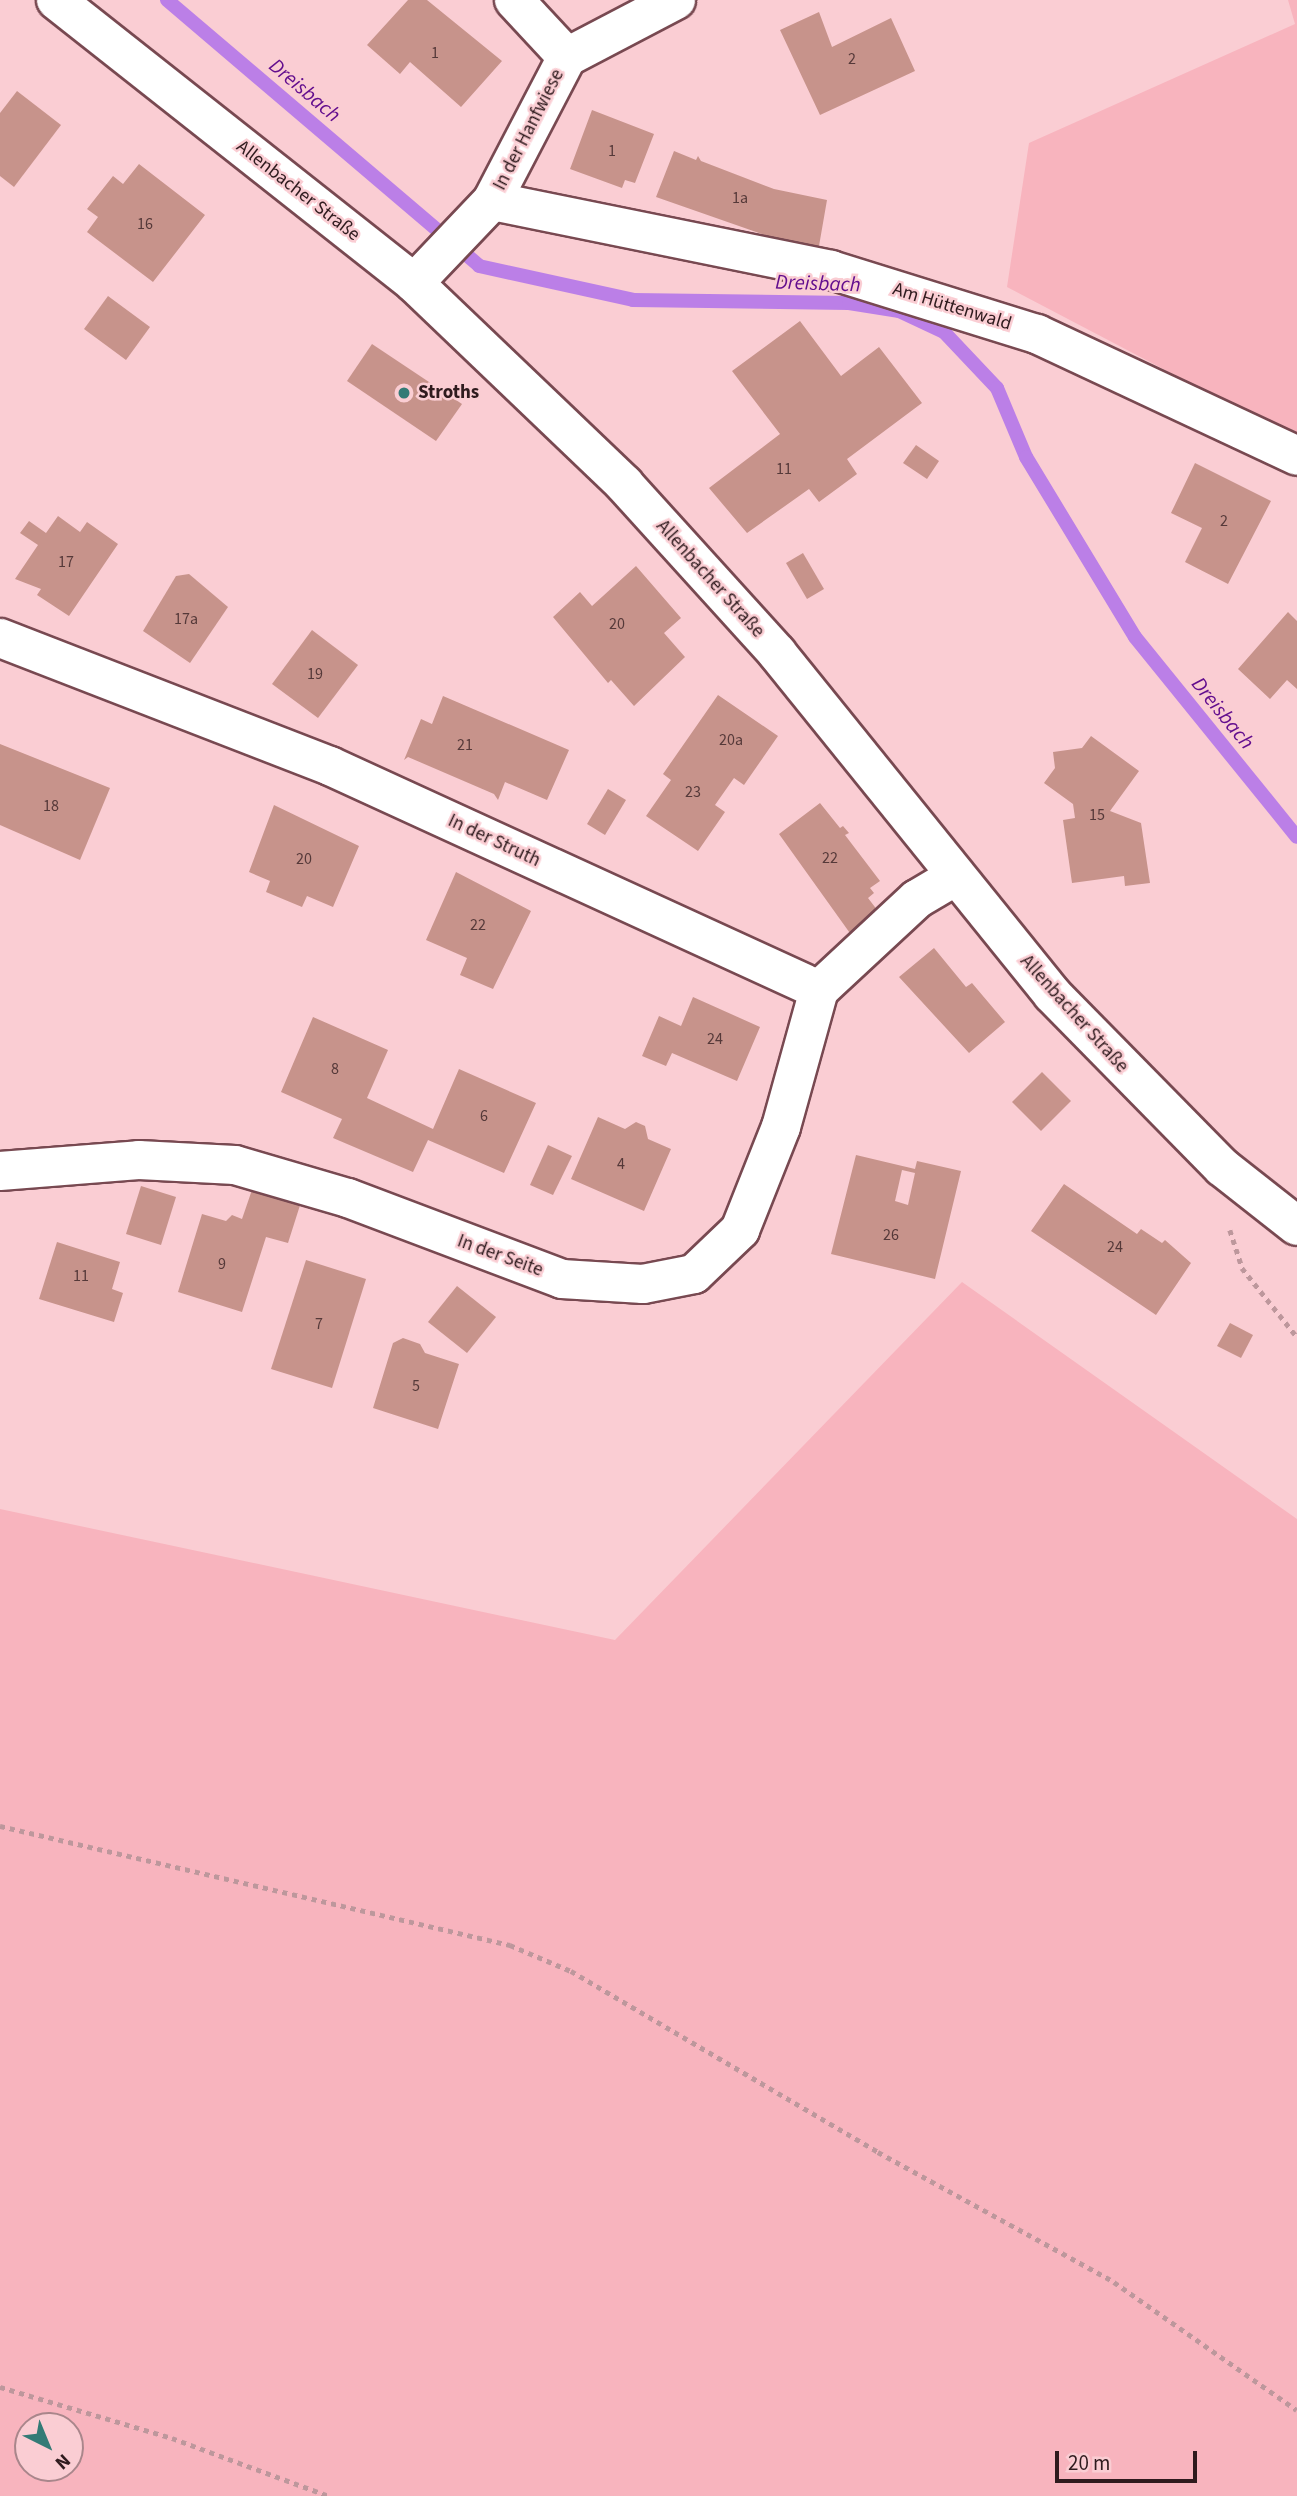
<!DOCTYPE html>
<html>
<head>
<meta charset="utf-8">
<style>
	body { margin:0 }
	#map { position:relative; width:1297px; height:2496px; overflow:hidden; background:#facdd3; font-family:"Source Sans 3",sans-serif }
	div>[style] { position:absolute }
	.green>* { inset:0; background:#f8b4be }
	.stream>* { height:14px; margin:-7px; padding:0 7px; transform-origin:7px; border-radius:7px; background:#bb7fe7 }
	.building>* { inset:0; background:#c7938b }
	.path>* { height:4.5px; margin-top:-2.25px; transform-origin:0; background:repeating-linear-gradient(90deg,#bd979c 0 5px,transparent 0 10px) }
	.roads { filter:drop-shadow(2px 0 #784951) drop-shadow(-2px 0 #784951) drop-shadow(0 2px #784951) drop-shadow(0 -2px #784951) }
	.street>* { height:38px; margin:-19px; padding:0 19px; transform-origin:19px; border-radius:19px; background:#fff }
	.secondary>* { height:38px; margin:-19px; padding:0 19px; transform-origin:19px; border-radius:19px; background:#fff }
	.dots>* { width:19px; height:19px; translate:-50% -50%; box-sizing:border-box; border:4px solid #facdd3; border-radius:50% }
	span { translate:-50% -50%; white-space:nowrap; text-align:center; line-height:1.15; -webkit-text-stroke:5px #facdd3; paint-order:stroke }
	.number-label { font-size:16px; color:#553939 }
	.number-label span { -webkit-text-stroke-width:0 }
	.street-label { font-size:19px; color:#2f1b1e }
	.poi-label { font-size:19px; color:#2f1b1e; font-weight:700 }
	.left { translate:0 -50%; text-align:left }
	.water-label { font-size:21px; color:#630e8e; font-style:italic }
	.north { position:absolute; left:14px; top:2412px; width:70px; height:70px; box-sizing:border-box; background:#facdd3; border:2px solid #a9868b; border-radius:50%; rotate:137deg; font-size:19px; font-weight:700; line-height:28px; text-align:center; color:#2f1b1e }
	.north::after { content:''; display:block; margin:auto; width:24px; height:32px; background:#337b76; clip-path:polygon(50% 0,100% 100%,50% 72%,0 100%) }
	.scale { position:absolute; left:1055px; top:2451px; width:142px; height:32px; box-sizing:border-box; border:4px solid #2f1b1e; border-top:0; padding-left:9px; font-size:21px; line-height:24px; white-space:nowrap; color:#2f1b1e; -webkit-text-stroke:5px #facdd3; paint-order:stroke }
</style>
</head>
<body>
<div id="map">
	<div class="green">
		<div style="clip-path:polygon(1288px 0,1297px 0,1297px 439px,1007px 287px,1029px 143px,1295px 24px)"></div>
		<div style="clip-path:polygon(evenodd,962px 1282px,1297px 1519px,1297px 2496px,0 2496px,0 1509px,615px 1640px,962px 1282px,28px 2426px,70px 2426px,70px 2468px,28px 2468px,28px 2426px)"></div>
	</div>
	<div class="stream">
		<div style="left:167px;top:0;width:410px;rotate:40.4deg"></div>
		<div style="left:479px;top:266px;width:158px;rotate:12.4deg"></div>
		<div style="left:633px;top:300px;width:216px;rotate:0.8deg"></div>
		<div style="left:849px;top:303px;width:51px;rotate:9.1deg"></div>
		<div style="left:899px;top:311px;width:50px;rotate:25deg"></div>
		<div style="left:944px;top:332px;width:77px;rotate:46.6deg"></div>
		<div style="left:997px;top:388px;width:75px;rotate:67.2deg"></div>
		<div style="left:1026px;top:457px;width:210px;rotate:58.8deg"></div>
		<div style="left:1135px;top:637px;width:257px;rotate:51deg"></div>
	</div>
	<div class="building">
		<div style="clip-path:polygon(408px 0,427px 0,502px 61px,461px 107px,410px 62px,400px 74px,367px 45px)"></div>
		<div style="clip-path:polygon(819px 12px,832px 47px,891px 18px,915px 71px,820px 115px,780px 30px)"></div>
		<div style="clip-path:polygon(17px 91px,61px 125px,14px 187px,0 176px,0 113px)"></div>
		<div style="clip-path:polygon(592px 110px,654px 134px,635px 183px,625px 180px,622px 188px,570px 169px)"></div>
		<div style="clip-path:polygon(674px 151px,696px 160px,698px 156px,701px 161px,774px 189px,827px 200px,819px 246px,779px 240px,656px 197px)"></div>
		<div style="clip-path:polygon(139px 164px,205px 215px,153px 282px,87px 232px,98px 217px,87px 209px,113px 176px,123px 184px)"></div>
		<div style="clip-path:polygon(108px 296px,150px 327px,126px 360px,84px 329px)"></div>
		<div style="clip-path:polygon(800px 321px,841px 376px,879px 347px,922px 403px,847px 459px,857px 474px,819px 502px,809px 489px,747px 533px,709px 488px,780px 434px,732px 371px)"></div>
		<div style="clip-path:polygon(372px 344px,462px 404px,436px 441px,347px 381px)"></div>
		<div style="clip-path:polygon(916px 445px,939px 461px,927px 479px,903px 463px)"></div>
		<div style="clip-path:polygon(1195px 463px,1271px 501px,1228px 584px,1185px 562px,1202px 528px,1171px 513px)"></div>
		<div style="clip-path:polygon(58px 516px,80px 532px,87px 522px,118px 544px,69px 616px,37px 595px,41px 589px,15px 579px,38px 545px,20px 533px,29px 521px,46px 533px)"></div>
		<div style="clip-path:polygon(803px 553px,824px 589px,807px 599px,786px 563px)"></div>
		<div style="clip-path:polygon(636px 566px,681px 618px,664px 633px,685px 657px,634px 706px,611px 680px,608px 683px,553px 617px,580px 592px,592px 606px)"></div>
		<div style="clip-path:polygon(189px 574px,228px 607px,190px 663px,143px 631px,176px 576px)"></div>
		<div style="clip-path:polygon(1288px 612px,1297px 621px,1297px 689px,1287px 680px,1270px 699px,1238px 669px)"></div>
		<div style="clip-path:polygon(312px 630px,358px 665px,318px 718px,272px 684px)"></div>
		<div style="clip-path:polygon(718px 695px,778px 736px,744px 785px,734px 778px,715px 805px,725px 812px,698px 851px,646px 816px,671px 780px,663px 774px)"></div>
		<div style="clip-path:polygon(443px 696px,569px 750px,547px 800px,505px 782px,498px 800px,494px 794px,408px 757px,404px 760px,421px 719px,432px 724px)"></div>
		<div style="clip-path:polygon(1091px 736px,1139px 771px,1110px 811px,1141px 823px,1150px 883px,1125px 886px,1124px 876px,1072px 883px,1063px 820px,1075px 818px,1073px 804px,1044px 783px,1055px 768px,1053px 752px,1082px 748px)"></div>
		<div style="clip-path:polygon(0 744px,110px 788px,80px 860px,0 825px)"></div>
		<div style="clip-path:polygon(608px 789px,626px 800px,605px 835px,587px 824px)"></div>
		<div style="clip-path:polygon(820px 803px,840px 828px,843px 826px,849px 833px,845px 835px,880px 881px,870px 888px,874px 893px,868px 898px,881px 915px,852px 936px,779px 834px)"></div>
		<div style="clip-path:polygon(274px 805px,359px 846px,333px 907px,307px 896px,302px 907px,266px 892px,270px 881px,249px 872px)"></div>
		<div style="clip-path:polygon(456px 872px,531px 911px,493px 989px,460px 975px,467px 958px,426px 940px)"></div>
		<div style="clip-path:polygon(934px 948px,966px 987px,972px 983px,1005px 1022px,969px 1053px,899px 977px)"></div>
		<div style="clip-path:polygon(693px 997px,760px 1027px,737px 1081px,672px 1053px,666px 1066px,642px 1056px,659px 1016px,681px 1026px)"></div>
		<div style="clip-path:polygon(313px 1017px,388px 1050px,367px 1098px,433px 1129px,459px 1069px,536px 1103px,504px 1173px,428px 1140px,413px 1172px,333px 1138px,342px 1119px,281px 1092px)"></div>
		<div style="clip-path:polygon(1042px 1072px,1071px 1101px,1041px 1131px,1012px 1102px)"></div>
		<div style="clip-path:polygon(598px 1117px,625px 1129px,636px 1122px,645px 1126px,648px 1139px,671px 1149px,644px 1211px,571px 1179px)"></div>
		<div style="clip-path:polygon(548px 1145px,572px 1156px,553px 1195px,530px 1185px)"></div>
		<div style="clip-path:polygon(evenodd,856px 1155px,915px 1169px,917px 1161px,961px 1171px,935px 1279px,831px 1254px,856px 1155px,902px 1170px,915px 1173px,908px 1205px,895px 1201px,902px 1170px)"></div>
		<div style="clip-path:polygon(254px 1184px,302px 1199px,288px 1243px,266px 1237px,242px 1312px,178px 1292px,202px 1214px,226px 1221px,232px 1215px,242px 1219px)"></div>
		<div style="clip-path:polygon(1064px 1184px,1137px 1234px,1141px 1229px,1162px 1243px,1165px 1240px,1191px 1263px,1156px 1315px,1031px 1231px)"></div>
		<div style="clip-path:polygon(141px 1186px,176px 1197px,161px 1245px,126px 1234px)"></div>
		<div style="clip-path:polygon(57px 1242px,120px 1262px,112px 1289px,123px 1293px,114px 1322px,39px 1299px)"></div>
		<div style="clip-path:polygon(306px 1260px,366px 1279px,332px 1388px,271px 1369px)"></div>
		<div style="clip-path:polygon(457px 1286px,496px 1317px,467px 1353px,428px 1322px)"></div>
		<div style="clip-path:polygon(1230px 1323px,1253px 1335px,1241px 1358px,1217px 1346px)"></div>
		<div style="clip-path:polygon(403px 1338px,420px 1344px,425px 1353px,459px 1364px,438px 1429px,373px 1408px,393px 1343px)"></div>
	</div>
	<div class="path">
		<div style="left:1230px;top:1230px;width:40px;rotate:72deg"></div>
		<div style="left:1242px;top:1268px;width:88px;rotate:51.4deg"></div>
		<div style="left:0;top:1826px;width:524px;rotate:13.13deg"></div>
		<div style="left:510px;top:1945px;width:66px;rotate:23.1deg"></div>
		<div style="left:571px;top:1971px;width:356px;rotate:30.5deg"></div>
		<div style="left:878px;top:2152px;width:269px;rotate:28.8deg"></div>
		<div style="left:1114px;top:2282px;width:223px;rotate:35deg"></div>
		<div style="left:0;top:2387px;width:179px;rotate:16.5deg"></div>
		<div style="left:172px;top:2438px;width:167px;rotate:20.3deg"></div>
	</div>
	<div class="roads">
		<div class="street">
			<div style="left:514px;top:0;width:78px;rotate:47.1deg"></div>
			<div style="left:492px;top:201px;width:346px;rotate:11.5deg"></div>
			<div style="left:831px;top:270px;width:216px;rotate:17.3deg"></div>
			<div style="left:1037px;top:334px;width:287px;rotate:25.1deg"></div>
			<div style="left:414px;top:283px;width:113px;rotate:-46.4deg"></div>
			<div style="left:492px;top:201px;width:162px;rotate:-62.5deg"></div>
			<div style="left:567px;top:57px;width:123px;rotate:-27.6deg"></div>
			<div style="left:0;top:638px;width:354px;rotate:21.2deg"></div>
			<div style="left:330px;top:766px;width:538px;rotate:24.61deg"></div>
			<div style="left:819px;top:990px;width:134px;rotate:-42.9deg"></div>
			<div style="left:917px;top:899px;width:43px;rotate:-30.7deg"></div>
			<div style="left:0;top:1171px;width:139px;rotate:-4.5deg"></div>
			<div style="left:139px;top:1160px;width:96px;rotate:3deg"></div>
			<div style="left:235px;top:1165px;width:118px;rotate:16.3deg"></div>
			<div style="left:348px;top:1198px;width:229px;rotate:20.7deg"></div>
			<div style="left:562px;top:1279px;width:81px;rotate:3.5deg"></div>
			<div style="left:643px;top:1284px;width:52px;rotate:-11.1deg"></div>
			<div style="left:694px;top:1274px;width:64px;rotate:-43.7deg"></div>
			<div style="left:740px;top:1230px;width:111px;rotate:-68.3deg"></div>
			<div style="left:781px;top:1127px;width:142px;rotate:-74.5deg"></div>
		</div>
		<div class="secondary">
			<div style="left:56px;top:0;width:456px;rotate:38.3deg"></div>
			<div style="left:414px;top:283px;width:291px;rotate:43.7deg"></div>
			<div style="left:624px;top:484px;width:228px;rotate:47.8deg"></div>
			<div style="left:777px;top:653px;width:438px;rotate:51.1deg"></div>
			<div style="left:1052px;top:994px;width:243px;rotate:45.5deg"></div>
			<div style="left:1222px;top:1167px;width:95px;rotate:38.2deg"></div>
		</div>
	</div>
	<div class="dots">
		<div style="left:404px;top:393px;background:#337b76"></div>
	</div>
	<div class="number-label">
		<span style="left:435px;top:53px">1</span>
		<span style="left:852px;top:59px">2</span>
		<span style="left:612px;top:151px">1</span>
		<span style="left:740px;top:198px">1a</span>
		<span style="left:145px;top:224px">16</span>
		<span style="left:784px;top:469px">11</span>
		<span style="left:1224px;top:521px">2</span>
		<span style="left:66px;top:562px">17</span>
		<span style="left:186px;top:619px">17a</span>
		<span style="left:617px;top:624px">20</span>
		<span style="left:315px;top:674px">19</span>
		<span style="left:731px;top:740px">20a</span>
		<span style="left:465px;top:745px">21</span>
		<span style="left:693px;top:792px">23</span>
		<span style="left:51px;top:806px">18</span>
		<span style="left:1097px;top:815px">15</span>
		<span style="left:830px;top:858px">22</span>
		<span style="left:304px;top:859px">20</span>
		<span style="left:478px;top:925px">22</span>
		<span style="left:715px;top:1039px">24</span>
		<span style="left:335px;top:1069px">8</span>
		<span style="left:484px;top:1116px">6</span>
		<span style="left:621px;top:1164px">4</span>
		<span style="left:891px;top:1235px">26</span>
		<span style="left:1115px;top:1247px">24</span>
		<span style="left:222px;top:1264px">9</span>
		<span style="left:81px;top:1276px">11</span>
		<span style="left:319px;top:1324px">7</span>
		<span style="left:416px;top:1386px">5</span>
	</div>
	<div class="street-label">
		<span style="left:529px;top:130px;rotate:-63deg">In der Hanfwiese</span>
		<span style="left:298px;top:191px;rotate:38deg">Allenbacher Straße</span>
		<span style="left:952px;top:307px;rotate:17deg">Am Hüttenwald</span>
		<span style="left:710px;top:579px;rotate:48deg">Allenbacher Straße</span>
		<span style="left:494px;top:841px;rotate:25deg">In der Struth</span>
		<span style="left:1074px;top:1014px;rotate:48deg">Allenbacher Straße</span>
		<span style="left:500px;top:1256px;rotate:20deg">In der Seite</span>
	</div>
	<div class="poi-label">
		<span class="left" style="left:418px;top:393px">Stroths</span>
	</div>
	<div class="water-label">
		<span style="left:305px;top:90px;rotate:40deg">Dreisbach</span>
		<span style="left:818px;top:283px;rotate:2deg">Dreisbach</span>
		<span style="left:1223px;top:713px;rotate:51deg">Dreisbach</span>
	</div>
	<div class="north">N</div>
	<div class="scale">20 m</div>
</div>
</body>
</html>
